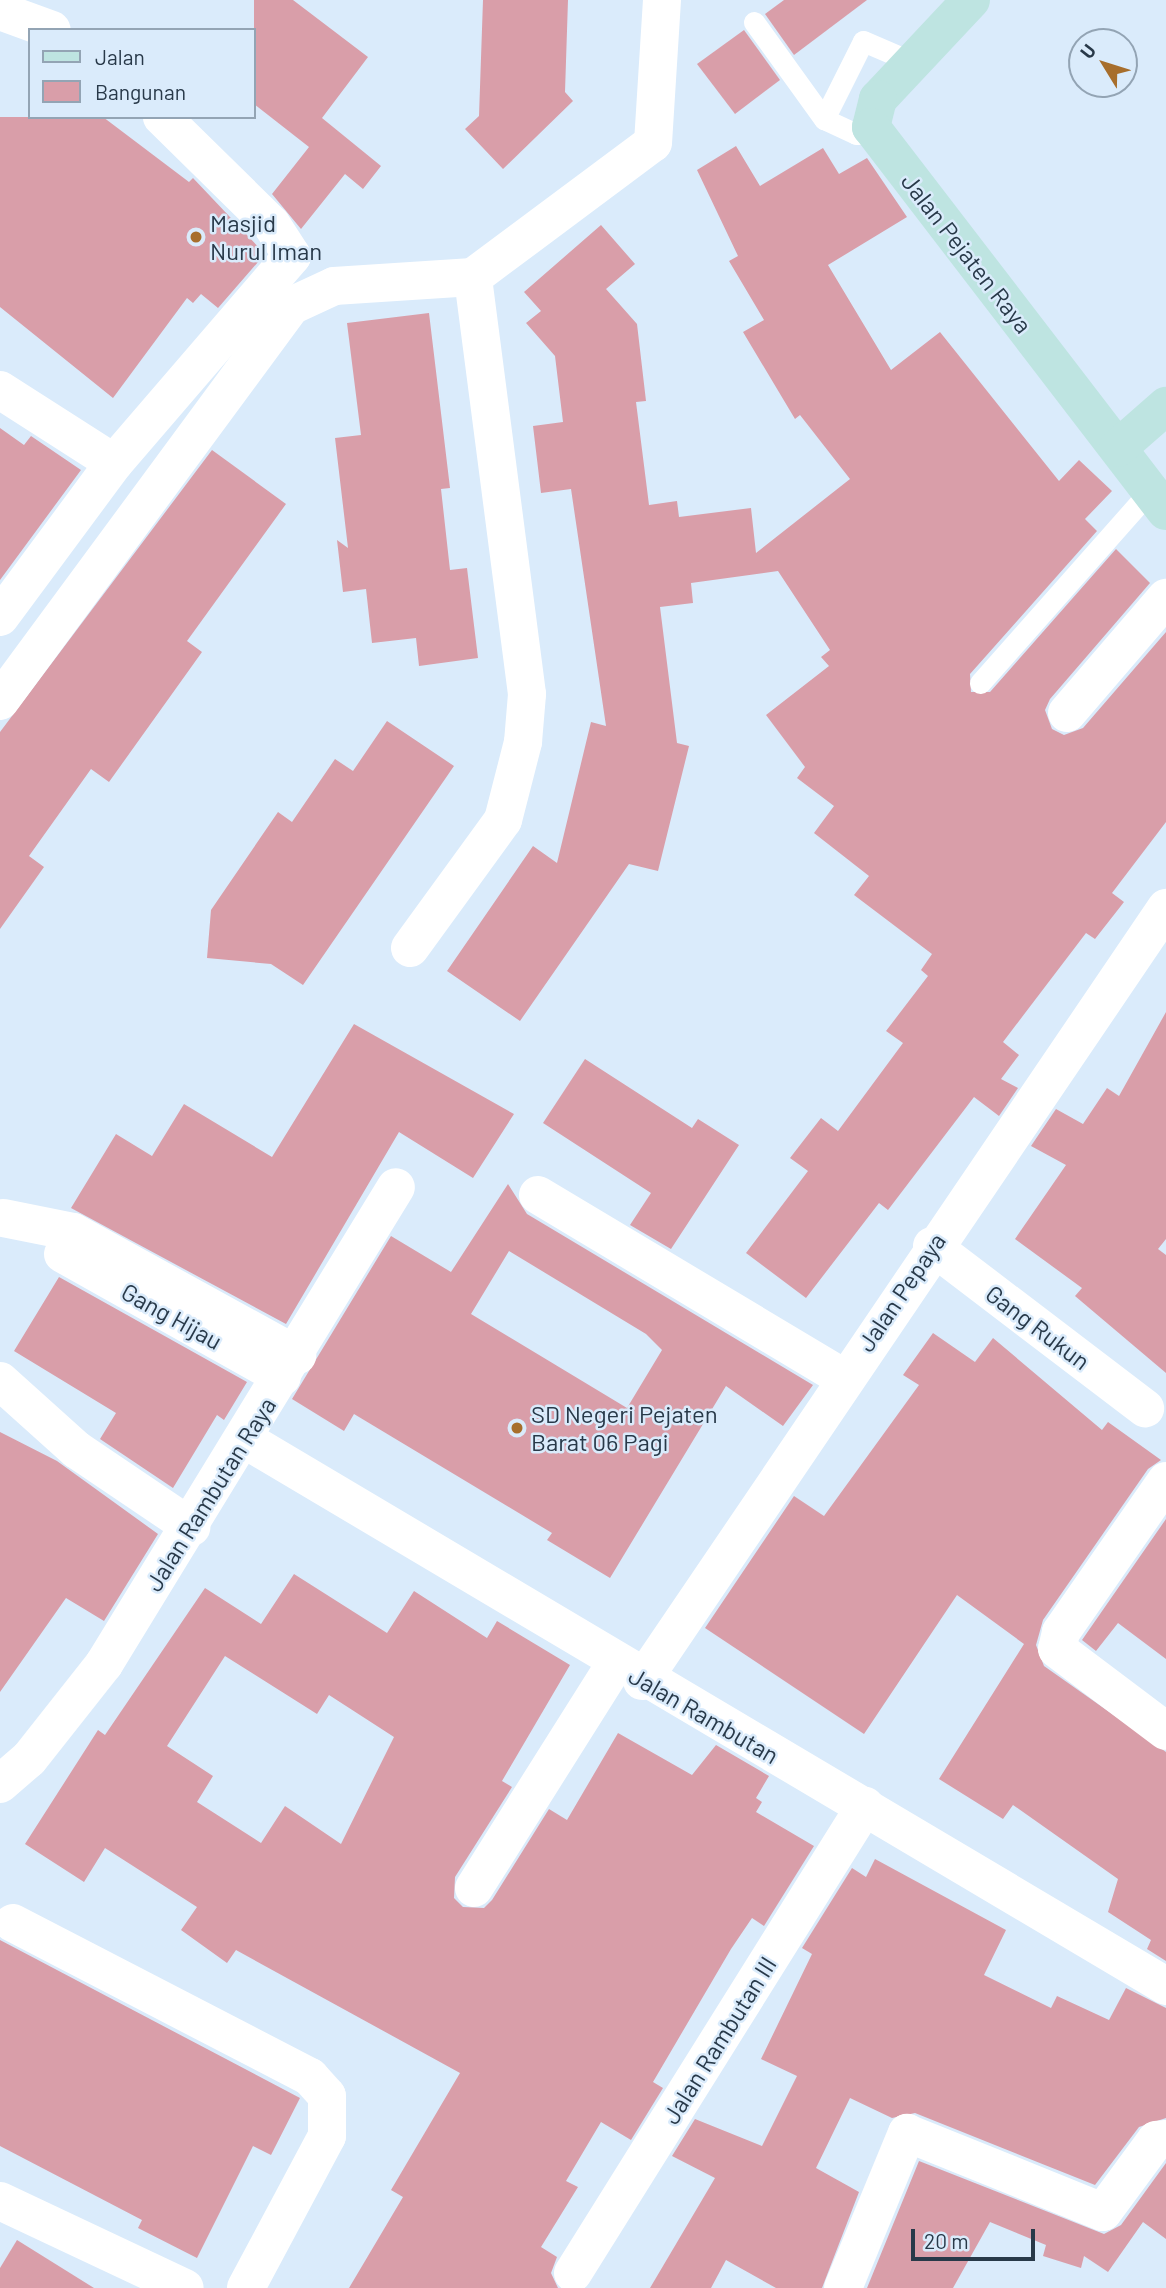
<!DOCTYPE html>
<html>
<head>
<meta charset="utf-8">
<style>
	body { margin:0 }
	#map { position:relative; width:1166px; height:2288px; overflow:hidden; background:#daebfb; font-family:Barlow,sans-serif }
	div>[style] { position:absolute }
	.building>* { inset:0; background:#d99ea9 }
	.lane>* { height:21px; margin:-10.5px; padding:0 10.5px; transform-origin:10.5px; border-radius:10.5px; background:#fff }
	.street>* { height:38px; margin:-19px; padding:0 19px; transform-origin:19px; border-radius:19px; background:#fff }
	.secondary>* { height:38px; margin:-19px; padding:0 19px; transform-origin:19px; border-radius:19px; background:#bee4e1 }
	.dots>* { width:19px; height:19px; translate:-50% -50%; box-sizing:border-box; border:4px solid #daebfb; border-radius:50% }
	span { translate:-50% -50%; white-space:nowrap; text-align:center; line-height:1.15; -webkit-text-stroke:5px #daebfb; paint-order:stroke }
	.poi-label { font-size:24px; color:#283949 }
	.left { translate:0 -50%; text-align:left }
	.street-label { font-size:24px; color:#283949 }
	.legend { position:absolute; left:28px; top:28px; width:228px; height:91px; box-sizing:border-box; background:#daebfb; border:2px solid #93a4b4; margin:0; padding:9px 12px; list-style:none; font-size:21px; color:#283949 }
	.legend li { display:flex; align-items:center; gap:14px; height:35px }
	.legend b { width:35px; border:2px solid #93a4b4 }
	.north { position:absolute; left:1068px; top:28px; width:70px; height:70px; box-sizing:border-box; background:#daebfb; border:2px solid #93a4b4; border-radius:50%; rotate:308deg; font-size:19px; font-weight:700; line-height:28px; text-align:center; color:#283949 }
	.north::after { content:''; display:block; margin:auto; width:24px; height:32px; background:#a76e2c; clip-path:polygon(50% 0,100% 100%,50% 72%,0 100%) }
	.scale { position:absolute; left:911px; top:2229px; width:124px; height:32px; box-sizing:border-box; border:4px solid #283949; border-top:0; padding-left:9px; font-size:21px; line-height:24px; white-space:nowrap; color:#283949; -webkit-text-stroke:5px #daebfb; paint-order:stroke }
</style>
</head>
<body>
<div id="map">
	<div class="building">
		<div style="clip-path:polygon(254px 0,293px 0,368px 57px,322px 118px,381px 166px,363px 189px,345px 174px,301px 229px,272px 194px,309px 147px,254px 104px)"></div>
		<div style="clip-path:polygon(483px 0,568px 0,565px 92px,573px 101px,503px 169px,465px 129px,479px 116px)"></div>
		<div style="clip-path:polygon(784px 0,867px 0,794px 55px,765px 14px)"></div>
		<div style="clip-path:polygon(744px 30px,780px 80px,735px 114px,697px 64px)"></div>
		<div style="clip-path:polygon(0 117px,103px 117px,189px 182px,193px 178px,265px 254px,218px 308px,201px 294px,193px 303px,187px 298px,113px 398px,0 307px)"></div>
		<div style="clip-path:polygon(736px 146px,760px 186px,823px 148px,839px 174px,867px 158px,907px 217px,828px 265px,891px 370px,940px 332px,1059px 481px,1079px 460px,1112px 491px,1085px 519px,1097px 531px,970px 674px,971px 692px,990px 692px,1116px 549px,1150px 583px,1050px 699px,1045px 710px,1052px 729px,1064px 735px,1083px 728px,1166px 632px,1166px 822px,1112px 893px,1124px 902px,1095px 939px,1086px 933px,1003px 1042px,1019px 1055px,1001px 1079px,1018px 1088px,999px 1116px,974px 1097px,888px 1210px,879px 1203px,806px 1298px,746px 1253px,808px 1171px,790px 1158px,821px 1118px,838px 1131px,903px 1043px,886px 1031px,928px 976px,921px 970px,932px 954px,854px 895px,869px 876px,814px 833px,834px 806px,797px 778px,805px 767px,766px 715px,829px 666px,821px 657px,830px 650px,778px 571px,691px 583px,693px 603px,660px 607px,677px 743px,689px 746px,658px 871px,629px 864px,520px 1021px,447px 971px,533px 846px,557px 863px,591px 722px,606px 726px,571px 489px,541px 493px,533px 426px,563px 422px,555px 356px,526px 323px,541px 311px,524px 292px,601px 225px,635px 264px,606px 289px,637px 324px,646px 401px,636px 402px,649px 505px,677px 501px,679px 517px,751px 508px,756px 553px,850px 479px,800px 415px,795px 419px,743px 332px,764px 320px,729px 261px,738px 256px,697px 170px)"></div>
		<div style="clip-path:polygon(429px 313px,450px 488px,441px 489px,450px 570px,467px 568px,478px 658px,419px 666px,416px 638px,372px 643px,366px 589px,343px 592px,337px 540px,348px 548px,335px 438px,361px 435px,347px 323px)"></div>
		<div style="clip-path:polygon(0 428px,24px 445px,31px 436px,81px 470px,0 580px)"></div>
		<div style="clip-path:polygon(212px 450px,286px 504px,187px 641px,202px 652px,109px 782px,91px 769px,29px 856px,44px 867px,0 929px,0 732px)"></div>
		<div style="clip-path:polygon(387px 721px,454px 766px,303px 985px,271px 964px,207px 958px,211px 910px,278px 812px,292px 822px,335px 759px,353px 771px)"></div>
		<div style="clip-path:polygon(1166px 1012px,1166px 1239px,1158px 1249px,1166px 1255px,1166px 1373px,1075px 1296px,1082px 1288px,1015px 1239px,1066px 1165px,1031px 1146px,1056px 1109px,1083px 1124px,1107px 1088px,1119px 1096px)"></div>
		<div style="clip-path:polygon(354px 1024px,514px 1114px,473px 1178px,399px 1132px,286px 1324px,71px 1208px,116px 1134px,152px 1156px,184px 1104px,272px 1157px)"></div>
		<div style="clip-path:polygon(585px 1059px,692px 1128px,698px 1119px,739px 1145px,671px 1249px,630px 1225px,651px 1193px,543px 1123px)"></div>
		<div style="clip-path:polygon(evenodd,508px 1184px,527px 1214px,813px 1385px,783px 1426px,726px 1386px,610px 1578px,547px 1540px,552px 1533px,354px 1414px,344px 1431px,292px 1399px,391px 1236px,451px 1272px,508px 1184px,509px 1251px,646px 1334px,662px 1350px,627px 1408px,471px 1314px,509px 1251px)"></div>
		<div style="clip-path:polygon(59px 1277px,247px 1382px,224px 1420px,217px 1415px,173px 1488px,100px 1439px,116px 1413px,14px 1351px)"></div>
		<div style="clip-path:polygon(933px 1333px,975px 1362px,993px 1338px,1102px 1430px,1108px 1422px,1161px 1460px,1148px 1469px,1043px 1620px,1036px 1645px,1044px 1666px,1166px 1752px,1166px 1961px,1147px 1949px,1151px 1940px,1108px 1912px,1118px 1879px,1013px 1805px,1003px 1819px,939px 1779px,1024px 1644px,957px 1595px,864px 1734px,705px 1628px,794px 1496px,824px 1516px,919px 1385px,903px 1375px)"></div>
		<div style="clip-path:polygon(0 1432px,57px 1461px,158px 1534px,104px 1621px,66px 1598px,0 1692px)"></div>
		<div style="clip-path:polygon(1166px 1519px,1166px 1659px,1118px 1623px,1096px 1651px,1082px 1640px)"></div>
		<div style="clip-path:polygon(evenodd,294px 1574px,387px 1633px,414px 1591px,487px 1638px,497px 1621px,570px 1665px,502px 1781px,512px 1787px,455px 1877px,454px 1898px,463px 1907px,484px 1908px,492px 1900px,549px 1809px,567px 1820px,618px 1733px,692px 1775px,716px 1745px,769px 1776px,756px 1798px,762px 1802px,756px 1812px,814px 1846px,764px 1926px,752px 1918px,731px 1949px,653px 2082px,663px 2088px,631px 2140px,601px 2122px,566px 2181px,578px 2187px,541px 2247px,557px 2257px,551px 2273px,558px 2288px,349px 2288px,403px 2197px,391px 2190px,460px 2073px,236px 1950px,227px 1963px,181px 1930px,197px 1907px,105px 1848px,84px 1882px,25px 1844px,98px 1730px,105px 1735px,205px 1588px,261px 1624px,294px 1574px,225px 1656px,317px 1714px,329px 1695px,394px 1737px,341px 1844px,285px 1806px,261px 1843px,197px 1802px,213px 1776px,167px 1746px,225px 1656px)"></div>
		<div style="clip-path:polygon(875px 1859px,1006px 1930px,984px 1975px,1051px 2008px,1057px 1996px,1109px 2020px,1126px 1988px,1166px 2008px,1166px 2118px,1139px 2127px,1095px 2185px,915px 2113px,892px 2118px,850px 2098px,816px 2168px,859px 2192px,822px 2288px,776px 2288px,726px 2260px,711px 2288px,650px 2288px,715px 2178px,672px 2156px,695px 2119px,762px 2146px,797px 2076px,761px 2059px,812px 1954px,802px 1948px,852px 1868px,866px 1877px)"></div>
		<div style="clip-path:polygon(0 1940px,300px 2098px,271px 2155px,253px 2146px,197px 2258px,138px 2228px,142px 2220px,0 2146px)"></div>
		<div style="clip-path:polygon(919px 2161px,1104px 2234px,1121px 2225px,1166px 2163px,1166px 2239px,1143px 2222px,1108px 2272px,1084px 2256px,1081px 2268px,1043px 2256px,1046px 2245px,990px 2222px,953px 2288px,867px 2288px)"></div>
		<div style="clip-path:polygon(17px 2240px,94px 2288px,0 2288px,0 2268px)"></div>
	</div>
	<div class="lane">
		<div style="left:754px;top:22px;width:120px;rotate:54.2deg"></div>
		<div style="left:824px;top:119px;width:35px;rotate:25deg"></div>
		<div style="left:856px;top:134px;width:18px;rotate:-3deg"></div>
		<div style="left:824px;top:119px;width:87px;rotate:-63.4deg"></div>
		<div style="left:863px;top:41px;width:53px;rotate:23.2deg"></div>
		<div style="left:980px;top:683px;width:256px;rotate:-48.5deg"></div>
	</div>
	<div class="street">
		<div style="left:0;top:11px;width:55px;rotate:20.1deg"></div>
		<div style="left:0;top:390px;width:135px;rotate:32.6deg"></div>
		<div style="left:0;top:617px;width:192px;rotate:-53.5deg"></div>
		<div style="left:114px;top:463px;width:273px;rotate:-49.3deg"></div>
		<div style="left:292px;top:256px;width:38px;rotate:-123deg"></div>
		<div style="left:271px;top:224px;width:153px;rotate:-135.5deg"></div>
		<div style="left:0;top:701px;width:491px;rotate:-53.6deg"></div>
		<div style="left:291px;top:306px;width:47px;rotate:-24.9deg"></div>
		<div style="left:334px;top:286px;width:139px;rotate:-3.7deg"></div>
		<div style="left:473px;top:277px;width:224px;rotate:-36.7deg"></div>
		<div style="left:653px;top:143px;width:143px;rotate:-86.4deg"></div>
		<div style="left:1067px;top:713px;width:152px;rotate:-49.3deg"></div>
		<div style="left:410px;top:948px;width:158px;rotate:-54deg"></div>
		<div style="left:503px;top:820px;width:81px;rotate:-75.6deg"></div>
		<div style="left:523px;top:742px;width:48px;rotate:-85.2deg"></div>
		<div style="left:527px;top:694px;width:420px;rotate:-97.4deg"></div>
		<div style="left:538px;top:1195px;width:357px;rotate:30.9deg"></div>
		<div style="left:3px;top:1218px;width:71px;rotate:11.3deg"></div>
		<div style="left:73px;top:1232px;width:256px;rotate:28.8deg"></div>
		<div style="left:932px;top:1246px;width:268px;rotate:37.3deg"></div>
		<div style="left:63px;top:1254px;width:251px;rotate:29.3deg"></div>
		<div style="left:0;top:1381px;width:103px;rotate:41.9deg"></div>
		<div style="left:77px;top:1450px;width:138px;rotate:34deg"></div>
		<div style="left:244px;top:1439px;width:1072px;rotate:30.68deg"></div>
		<div style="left:1166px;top:1481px;width:184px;rotate:124.8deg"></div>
		<div style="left:1061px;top:1632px;width:17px;rotate:103deg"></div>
		<div style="left:1057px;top:1649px;width:136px;rotate:37deg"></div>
		<div style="left:642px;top:1681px;width:934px;rotate:-55.87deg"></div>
		<div style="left:0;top:1784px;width:38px;rotate:-41deg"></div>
		<div style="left:29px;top:1759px;width:121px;rotate:-51.7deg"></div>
		<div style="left:104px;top:1664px;width:559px;rotate:-58.53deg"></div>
		<div style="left:474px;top:1888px;width:265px;rotate:-57.8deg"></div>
		<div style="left:13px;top:1923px;width:335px;rotate:27.4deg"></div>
		<div style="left:310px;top:2077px;width:25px;rotate:48deg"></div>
		<div style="left:327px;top:2096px;width:40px;rotate:90deg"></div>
		<div style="left:327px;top:2136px;width:172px;rotate:118.1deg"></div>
		<div style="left:0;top:2201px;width:204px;rotate:25.2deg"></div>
		<div style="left:573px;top:2273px;width:551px;rotate:-57.98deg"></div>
		<div style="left:843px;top:2288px;width:168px;rotate:-67.6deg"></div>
		<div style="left:907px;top:2133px;width:211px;rotate:22deg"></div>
		<div style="left:1103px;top:2212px;width:89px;rotate:-53.6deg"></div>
		<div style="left:1156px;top:2140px;width:10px;rotate:-6deg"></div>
	</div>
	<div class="secondary">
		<div style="left:971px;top:0;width:136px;rotate:133.2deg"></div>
		<div style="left:878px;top:99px;width:29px;rotate:104deg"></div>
		<div style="left:871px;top:127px;width:484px;rotate:52.5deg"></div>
		<div style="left:1118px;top:448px;width:64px;rotate:-41.2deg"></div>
	</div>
	<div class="dots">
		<div style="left:196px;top:237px;background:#a76e2c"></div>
		<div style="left:517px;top:1428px;background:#a76e2c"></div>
	</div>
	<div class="poi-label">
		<span class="left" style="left:210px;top:237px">Masjid<br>Nurul Iman</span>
		<span class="left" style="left:531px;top:1428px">SD Negeri Pejaten<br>Barat 06 Pagi</span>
	</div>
	<div class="street-label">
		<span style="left:967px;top:253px;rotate:52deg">Jalan Pejaten Raya</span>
		<span style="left:901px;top:1292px;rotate:-56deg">Jalan Pepaya</span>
		<span style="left:172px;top:1316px;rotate:29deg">Gang Hijau</span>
		<span style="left:1038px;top:1327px;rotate:37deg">Gang Rukun</span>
		<span style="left:210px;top:1494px;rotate:-58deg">Jalan Rambutan Raya</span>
		<span style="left:704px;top:1715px;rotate:30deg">Jalan Rambutan</span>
		<span style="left:719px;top:2040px;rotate:-58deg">Jalan Rambutan III</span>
	</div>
	<ul class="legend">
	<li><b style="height:9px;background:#bee4e1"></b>Jalan</li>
	<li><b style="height:19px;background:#d99ea9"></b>Bangunan</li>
	</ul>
	<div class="north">U</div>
	<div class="scale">20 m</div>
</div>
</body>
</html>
